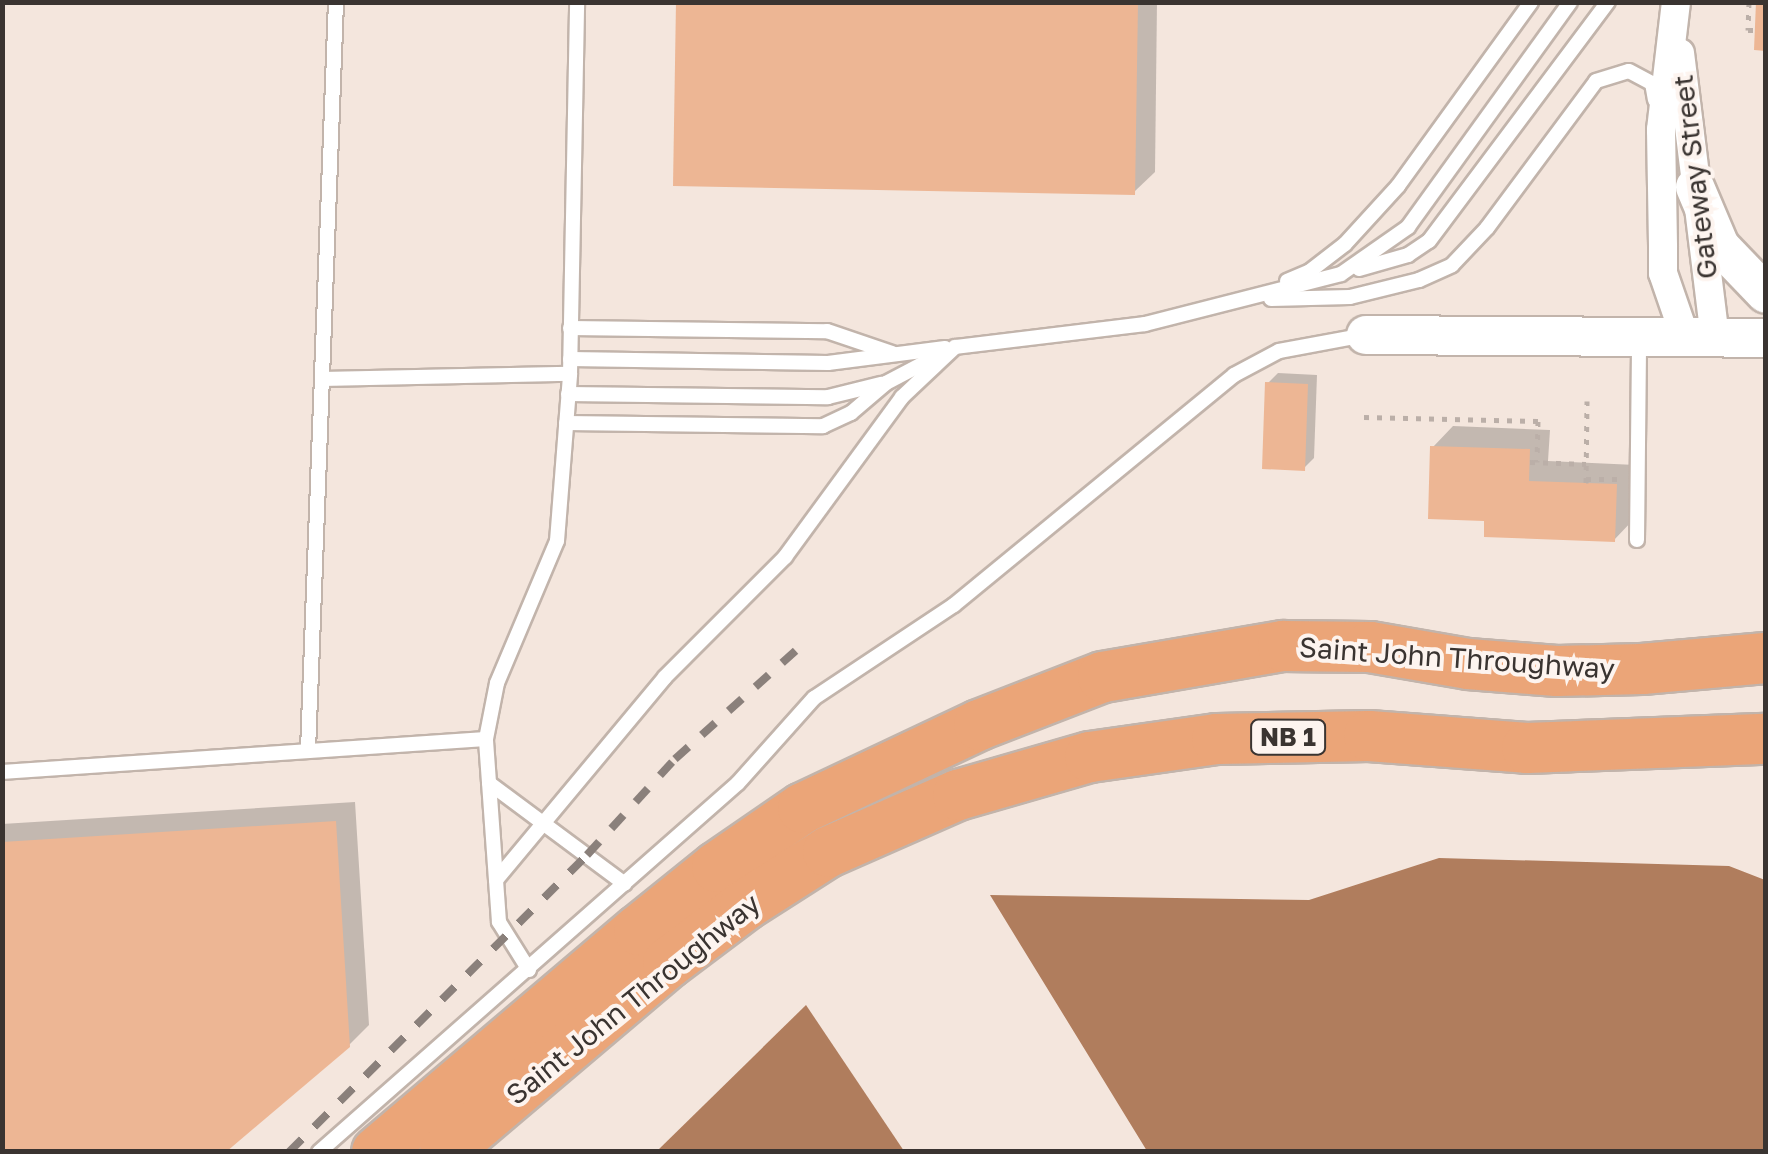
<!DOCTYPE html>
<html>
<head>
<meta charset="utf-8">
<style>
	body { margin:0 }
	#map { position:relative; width:1768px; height:1154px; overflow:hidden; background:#f4e6dd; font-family:"Golos Text",sans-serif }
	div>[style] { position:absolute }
	.water>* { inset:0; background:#b07d5d }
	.shadow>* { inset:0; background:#0003 }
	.building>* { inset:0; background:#edb694 }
	.path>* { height:5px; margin-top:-2.5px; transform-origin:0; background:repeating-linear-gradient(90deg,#bbafa8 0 5px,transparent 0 13px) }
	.roads { filter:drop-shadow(2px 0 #c2b4ab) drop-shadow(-2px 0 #c2b4ab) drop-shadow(0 2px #c2b4ab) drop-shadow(0 -2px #c2b4ab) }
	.lane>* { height:14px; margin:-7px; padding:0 7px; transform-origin:7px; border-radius:7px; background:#fff }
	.street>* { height:28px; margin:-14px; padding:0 14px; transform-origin:14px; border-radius:14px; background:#fff }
	.secondary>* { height:38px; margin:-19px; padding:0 19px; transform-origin:19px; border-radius:19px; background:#fff }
	.highway>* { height:50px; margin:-25px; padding:0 25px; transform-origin:25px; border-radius:25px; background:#eba578 }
	.rail>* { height:8px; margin-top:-4px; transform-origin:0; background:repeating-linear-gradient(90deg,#8a807b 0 18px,transparent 0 36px) }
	span { translate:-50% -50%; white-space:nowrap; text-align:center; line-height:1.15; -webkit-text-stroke:8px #fdf4ef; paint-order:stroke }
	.shield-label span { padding:2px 8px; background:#fdf4ef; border:2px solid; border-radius:8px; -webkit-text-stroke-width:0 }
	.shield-label { font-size:25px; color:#3a3431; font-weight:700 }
	.street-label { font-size:28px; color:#3a3431 }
	.frame { position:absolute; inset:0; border:5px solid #3a3431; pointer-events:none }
</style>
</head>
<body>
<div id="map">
	<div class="water">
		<div style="clip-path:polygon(1439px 858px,1729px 866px,1765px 880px,1765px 1151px,1147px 1151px,990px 895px,1309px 900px)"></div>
		<div style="clip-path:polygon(806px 1005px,904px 1151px,657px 1151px)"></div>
	</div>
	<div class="shadow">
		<div style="clip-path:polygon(678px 2px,1157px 2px,1155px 172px,1134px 192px)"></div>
		<div style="clip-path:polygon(1278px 373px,1317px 375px,1314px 458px,1304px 468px,1268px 383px)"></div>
		<div style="clip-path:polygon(1453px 426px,1550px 430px,1548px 461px,1636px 465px,1634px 519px,1614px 540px,1487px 519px,1433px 447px)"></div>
		<div style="clip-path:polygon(355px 802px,369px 1025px,348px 1046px,2px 1152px,2px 824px)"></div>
	</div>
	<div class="building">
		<div style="clip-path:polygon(676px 2px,1138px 2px,1135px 195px,673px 186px)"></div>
		<div style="clip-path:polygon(1756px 2px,1766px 2px,1766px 51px,1754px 50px)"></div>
		<div style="clip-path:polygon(1265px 382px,1308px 384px,1305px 471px,1262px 469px)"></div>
		<div style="clip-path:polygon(1430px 446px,1530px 449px,1529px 481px,1617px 484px,1615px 542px,1484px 537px,1484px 521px,1428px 519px)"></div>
		<div style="clip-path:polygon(336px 821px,350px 1047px,226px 1152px,2px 1152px,2px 842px)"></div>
	</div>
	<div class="path">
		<div style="left:1749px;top:2px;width:28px;rotate:92deg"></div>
		<div style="left:1748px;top:30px;width:7px"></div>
		<div style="left:1364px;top:417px;width:174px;rotate:1.3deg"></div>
		<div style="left:1538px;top:421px;width:41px;rotate:91.4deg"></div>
		<div style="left:1530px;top:462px;width:56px;rotate:2deg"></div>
		<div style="left:1586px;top:479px;width:32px"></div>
		<div style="left:1586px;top:483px;width:82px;rotate:-89.3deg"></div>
	</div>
	<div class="roads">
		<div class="lane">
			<div style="left:1359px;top:269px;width:51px;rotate:-15.9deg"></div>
			<div style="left:1408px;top:255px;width:25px;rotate:-34deg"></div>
			<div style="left:1429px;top:241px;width:299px;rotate:-53.2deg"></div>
			<div style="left:1287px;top:281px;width:25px;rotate:-23deg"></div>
			<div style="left:1310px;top:271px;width:44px;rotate:-37.6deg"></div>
			<div style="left:1345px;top:244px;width:79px;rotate:-47.6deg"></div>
			<div style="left:1398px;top:186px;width:227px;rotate:-54.1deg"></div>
			<div style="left:1271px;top:299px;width:79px;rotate:-1.5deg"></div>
			<div style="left:1350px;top:297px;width:71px;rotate:-13.8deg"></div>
			<div style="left:1419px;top:280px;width:36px;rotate:-24deg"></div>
			<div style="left:1452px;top:265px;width:51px;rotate:-46.6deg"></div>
			<div style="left:1487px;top:228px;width:183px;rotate:-53.4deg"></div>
			<div style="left:1596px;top:81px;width:34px;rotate:-17deg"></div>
			<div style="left:1629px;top:71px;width:26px;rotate:28deg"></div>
			<div style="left:1652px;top:83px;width:17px;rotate:80deg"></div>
			<div style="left:570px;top:328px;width:257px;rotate:0.7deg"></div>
			<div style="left:827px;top:331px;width:69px;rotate:18.7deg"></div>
			<div style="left:570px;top:359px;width:258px;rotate:0.9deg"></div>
			<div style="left:828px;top:363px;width:118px;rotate:-7.3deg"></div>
			<div style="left:322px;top:379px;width:248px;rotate:-1.2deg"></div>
			<div style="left:568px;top:394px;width:260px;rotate:0.7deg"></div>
			<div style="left:828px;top:397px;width:55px;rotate:-13.8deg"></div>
			<div style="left:566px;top:423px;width:257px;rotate:0.7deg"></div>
			<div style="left:823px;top:426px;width:31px;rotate:-25deg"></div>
			<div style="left:851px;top:413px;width:46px;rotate:-40.6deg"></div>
			<div style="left:886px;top:383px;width:62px;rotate:-27.8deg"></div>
			<div style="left:1637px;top:540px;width:199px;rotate:-89.4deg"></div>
			<div style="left:308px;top:751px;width:750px;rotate:-87.86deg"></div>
			<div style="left:2px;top:772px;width:485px;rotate:-3.9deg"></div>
			<div style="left:489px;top:783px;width:169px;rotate:36.6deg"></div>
			<div style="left:496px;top:880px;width:264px;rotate:-50.2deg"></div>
			<div style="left:665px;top:677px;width:170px;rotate:-45deg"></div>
			<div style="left:785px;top:557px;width:198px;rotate:-53.8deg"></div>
			<div style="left:902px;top:397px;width:73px;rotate:-43.3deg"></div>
			<div style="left:955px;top:347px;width:191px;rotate:-6.9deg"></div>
			<div style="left:1145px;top:324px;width:202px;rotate:-14.3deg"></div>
			<div style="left:1341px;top:274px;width:82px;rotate:-35deg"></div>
			<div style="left:1408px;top:227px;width:277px;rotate:-54.2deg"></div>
			<div style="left:529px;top:970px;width:57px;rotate:-122deg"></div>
			<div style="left:499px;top:922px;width:183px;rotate:-94.1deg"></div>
			<div style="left:486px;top:739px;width:57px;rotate:-78.9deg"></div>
			<div style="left:497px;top:683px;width:154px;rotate:-67.1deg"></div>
			<div style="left:557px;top:541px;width:168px;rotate:-85.5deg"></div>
			<div style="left:570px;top:374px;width:372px;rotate:-88.9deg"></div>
			<div style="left:319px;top:1152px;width:558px;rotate:-41.37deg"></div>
			<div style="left:738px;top:783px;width:114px;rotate:-48.2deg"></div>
			<div style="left:814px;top:698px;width:168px;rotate:-33.6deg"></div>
			<div style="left:954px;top:605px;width:362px;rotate:-39.4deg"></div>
			<div style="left:1234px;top:375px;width:51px;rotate:-28.1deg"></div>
			<div style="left:1279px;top:351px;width:87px;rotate:-10.5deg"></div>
		</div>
		<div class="street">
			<div style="left:1676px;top:2px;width:129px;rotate:96.7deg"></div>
			<div style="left:1661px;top:130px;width:118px;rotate:89deg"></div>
			<div style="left:1663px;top:248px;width:25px;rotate:90deg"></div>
			<div style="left:1663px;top:273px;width:68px;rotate:71deg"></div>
			<div style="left:1680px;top:53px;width:286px;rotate:83deg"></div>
		</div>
		<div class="secondary">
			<div style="left:1695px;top:187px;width:64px;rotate:67deg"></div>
			<div style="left:1720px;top:246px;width:66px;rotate:46.2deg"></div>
			<div style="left:1366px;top:335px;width:400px;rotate:0.4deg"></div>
		</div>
		<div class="highway">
			<div style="left:377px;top:1152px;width:343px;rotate:-40.3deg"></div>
			<div style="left:639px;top:930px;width:100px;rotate:-38.9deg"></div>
			<div style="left:717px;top:867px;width:104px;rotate:-34.5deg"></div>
			<div style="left:803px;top:808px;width:195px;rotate:-25.2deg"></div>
			<div style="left:979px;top:725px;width:133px;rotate:-21.2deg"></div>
			<div style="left:1103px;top:677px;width:183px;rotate:-9.8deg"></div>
			<div style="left:1283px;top:646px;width:87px;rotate:0.7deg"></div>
			<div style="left:1370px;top:647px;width:99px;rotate:9.8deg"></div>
			<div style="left:1468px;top:664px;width:89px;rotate:4.5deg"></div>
			<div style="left:1557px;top:671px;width:85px;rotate:-1.3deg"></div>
			<div style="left:1642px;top:669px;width:124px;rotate:-5.1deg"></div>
			<div style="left:445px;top:1152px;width:292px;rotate:-40.3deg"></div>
			<div style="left:668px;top:963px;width:96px;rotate:-37deg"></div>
			<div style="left:745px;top:905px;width:98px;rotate:-32.6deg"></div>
			<div style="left:828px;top:852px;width:142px;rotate:-23.7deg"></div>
			<div style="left:958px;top:795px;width:137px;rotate:-16.1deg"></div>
			<div style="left:1090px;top:757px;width:128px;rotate:-8.1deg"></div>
			<div style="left:1217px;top:739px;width:152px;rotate:-1.1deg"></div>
			<div style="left:1369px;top:736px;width:158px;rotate:4.3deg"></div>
			<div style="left:1527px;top:748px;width:239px;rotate:-2.2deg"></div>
		</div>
	</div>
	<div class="rail">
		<div style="left:289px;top:1152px;width:421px;rotate:-44.9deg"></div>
		<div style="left:587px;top:855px;width:130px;rotate:-47.5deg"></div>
		<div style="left:675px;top:759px;width:171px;rotate:-41.9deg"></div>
	</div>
	<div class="shield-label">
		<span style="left:1288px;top:737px">NB 1</span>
	</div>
	<div class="street-label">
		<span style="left:1695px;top:177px;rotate:-97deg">Gateway Street</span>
		<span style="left:1457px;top:658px;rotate:4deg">Saint John Throughway</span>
		<span style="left:633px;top:999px;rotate:-39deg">Saint John Throughway</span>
	</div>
	<div class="frame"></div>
</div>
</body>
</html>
